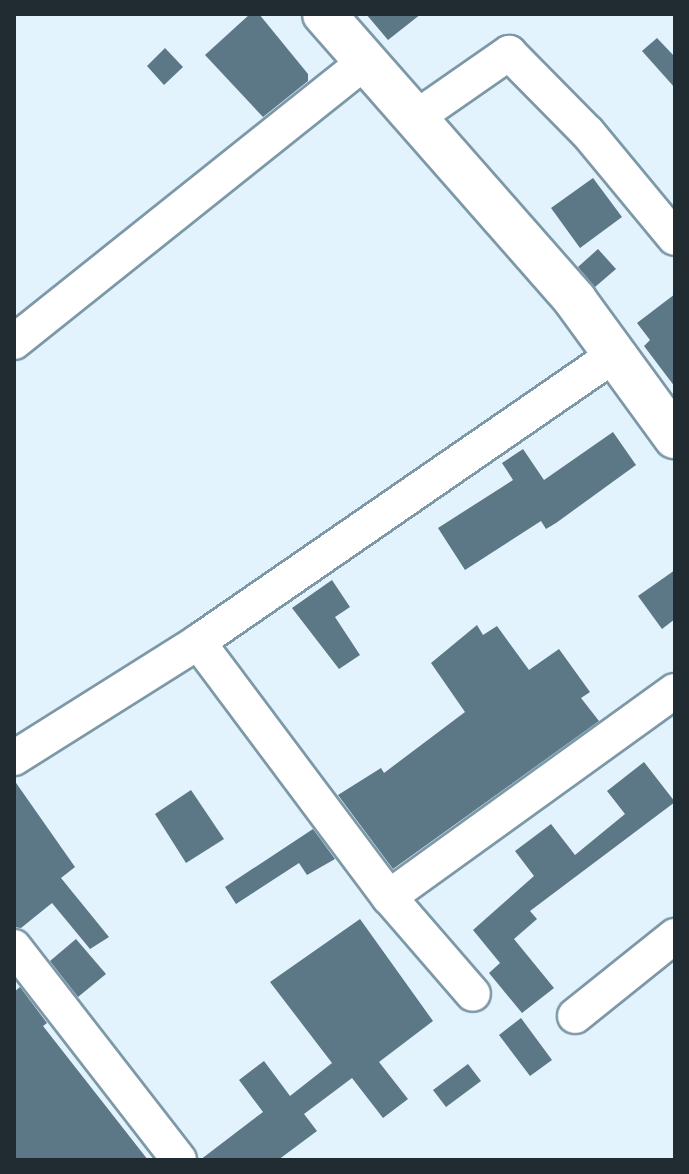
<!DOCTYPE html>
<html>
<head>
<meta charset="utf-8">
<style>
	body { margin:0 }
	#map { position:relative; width:689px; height:1174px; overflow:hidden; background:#e2f3fd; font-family:"Crimson Pro",serif }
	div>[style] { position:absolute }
	.building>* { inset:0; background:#5c7785 }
	.roads { filter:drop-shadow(2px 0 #7d98a7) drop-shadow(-2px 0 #7d98a7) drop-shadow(0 2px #7d98a7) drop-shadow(0 -2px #7d98a7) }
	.minor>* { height:34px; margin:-17px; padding:0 17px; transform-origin:17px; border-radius:17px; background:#fff }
	.tertiary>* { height:42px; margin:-21px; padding:0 21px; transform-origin:21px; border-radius:21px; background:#fff }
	span { translate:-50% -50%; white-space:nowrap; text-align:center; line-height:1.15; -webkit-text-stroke:8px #fff; paint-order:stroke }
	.frame { position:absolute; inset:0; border:16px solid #202b32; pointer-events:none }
</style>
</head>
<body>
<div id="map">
	<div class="building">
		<div style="clip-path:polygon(250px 14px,259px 14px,308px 74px,308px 81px,263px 117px,205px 55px)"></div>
		<div style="clip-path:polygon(366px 14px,421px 14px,388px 40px)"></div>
		<div style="clip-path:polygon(657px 38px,675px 57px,675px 88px,642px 51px)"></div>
		<div style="clip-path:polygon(165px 48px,183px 67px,164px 85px,147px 66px)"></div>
		<div style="clip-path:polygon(593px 178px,622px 217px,580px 248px,551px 208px)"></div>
		<div style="clip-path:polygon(598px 249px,616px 269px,595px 287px,578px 267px)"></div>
		<div style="clip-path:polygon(675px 294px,675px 387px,644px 346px,650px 340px,637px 323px)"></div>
		<div style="clip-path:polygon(613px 432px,636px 465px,556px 523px,546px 529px,541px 521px,465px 570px,438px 528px,513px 480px,502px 463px,523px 449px,544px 480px)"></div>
		<div style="clip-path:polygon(675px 570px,675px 619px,662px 629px,638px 596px)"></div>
		<div style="clip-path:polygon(332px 580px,350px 607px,335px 617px,360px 655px,339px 669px,292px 608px)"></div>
		<div style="clip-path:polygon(477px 625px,483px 635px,497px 626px,529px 670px,559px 649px,590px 692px,581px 698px,599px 721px,393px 869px,338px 795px,381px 768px,384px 773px,465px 712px,431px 663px)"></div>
		<div style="clip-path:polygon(644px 762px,675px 802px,530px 911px,537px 919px,514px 939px,554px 988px,522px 1013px,489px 973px,500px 963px,473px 930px,534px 876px,515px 851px,551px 824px,575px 855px,625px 814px,607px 791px)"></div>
		<div style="clip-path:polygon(14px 780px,75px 867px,61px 878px,109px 937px,90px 949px,52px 903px,21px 928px,14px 927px)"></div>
		<div style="clip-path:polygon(191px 790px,224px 839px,186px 863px,155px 814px)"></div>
		<div style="clip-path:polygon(313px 829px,335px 859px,307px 875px,299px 863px,236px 904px,225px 887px)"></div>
		<div style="clip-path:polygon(360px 919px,433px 1021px,379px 1062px,408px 1099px,383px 1118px,352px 1078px,304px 1114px,317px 1131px,278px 1160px,200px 1160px,263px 1112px,239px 1080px,264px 1061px,290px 1096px,332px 1063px,270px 982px)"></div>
		<div style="clip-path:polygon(76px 939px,106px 974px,78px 997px,50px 961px)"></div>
		<div style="clip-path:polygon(20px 987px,47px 1023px,43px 1026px,148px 1160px,14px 1160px,14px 992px)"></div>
		<div style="clip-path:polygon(521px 1018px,552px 1060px,530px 1076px,499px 1035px)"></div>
		<div style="clip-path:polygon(468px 1064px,481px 1081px,446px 1107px,433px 1090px)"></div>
	</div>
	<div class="roads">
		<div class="minor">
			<div style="left:414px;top:119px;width:116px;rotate:-34.8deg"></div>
			<div style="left:509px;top:53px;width:112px;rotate:45.4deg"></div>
			<div style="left:588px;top:133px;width:136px;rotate:50.4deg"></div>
			<div style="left:14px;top:342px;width:450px;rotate:-38.6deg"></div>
			<div style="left:198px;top:642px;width:319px;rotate:53.2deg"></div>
			<div style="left:389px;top:897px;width:128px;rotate:49.1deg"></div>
			<div style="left:14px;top:758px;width:218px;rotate:-32.2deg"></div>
			<div style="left:198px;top:642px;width:509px;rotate:-34.6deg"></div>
			<div style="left:389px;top:897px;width:352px;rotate:-35.8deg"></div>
			<div style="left:14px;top:947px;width:269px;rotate:52.2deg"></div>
			<div style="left:575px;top:1016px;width:128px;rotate:-38.7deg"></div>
		</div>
		<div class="tertiary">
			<div style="left:324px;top:14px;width:381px;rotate:48.7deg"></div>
			<div style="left:575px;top:300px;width:170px;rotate:53.9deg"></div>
		</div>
	</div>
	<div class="frame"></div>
</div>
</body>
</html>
